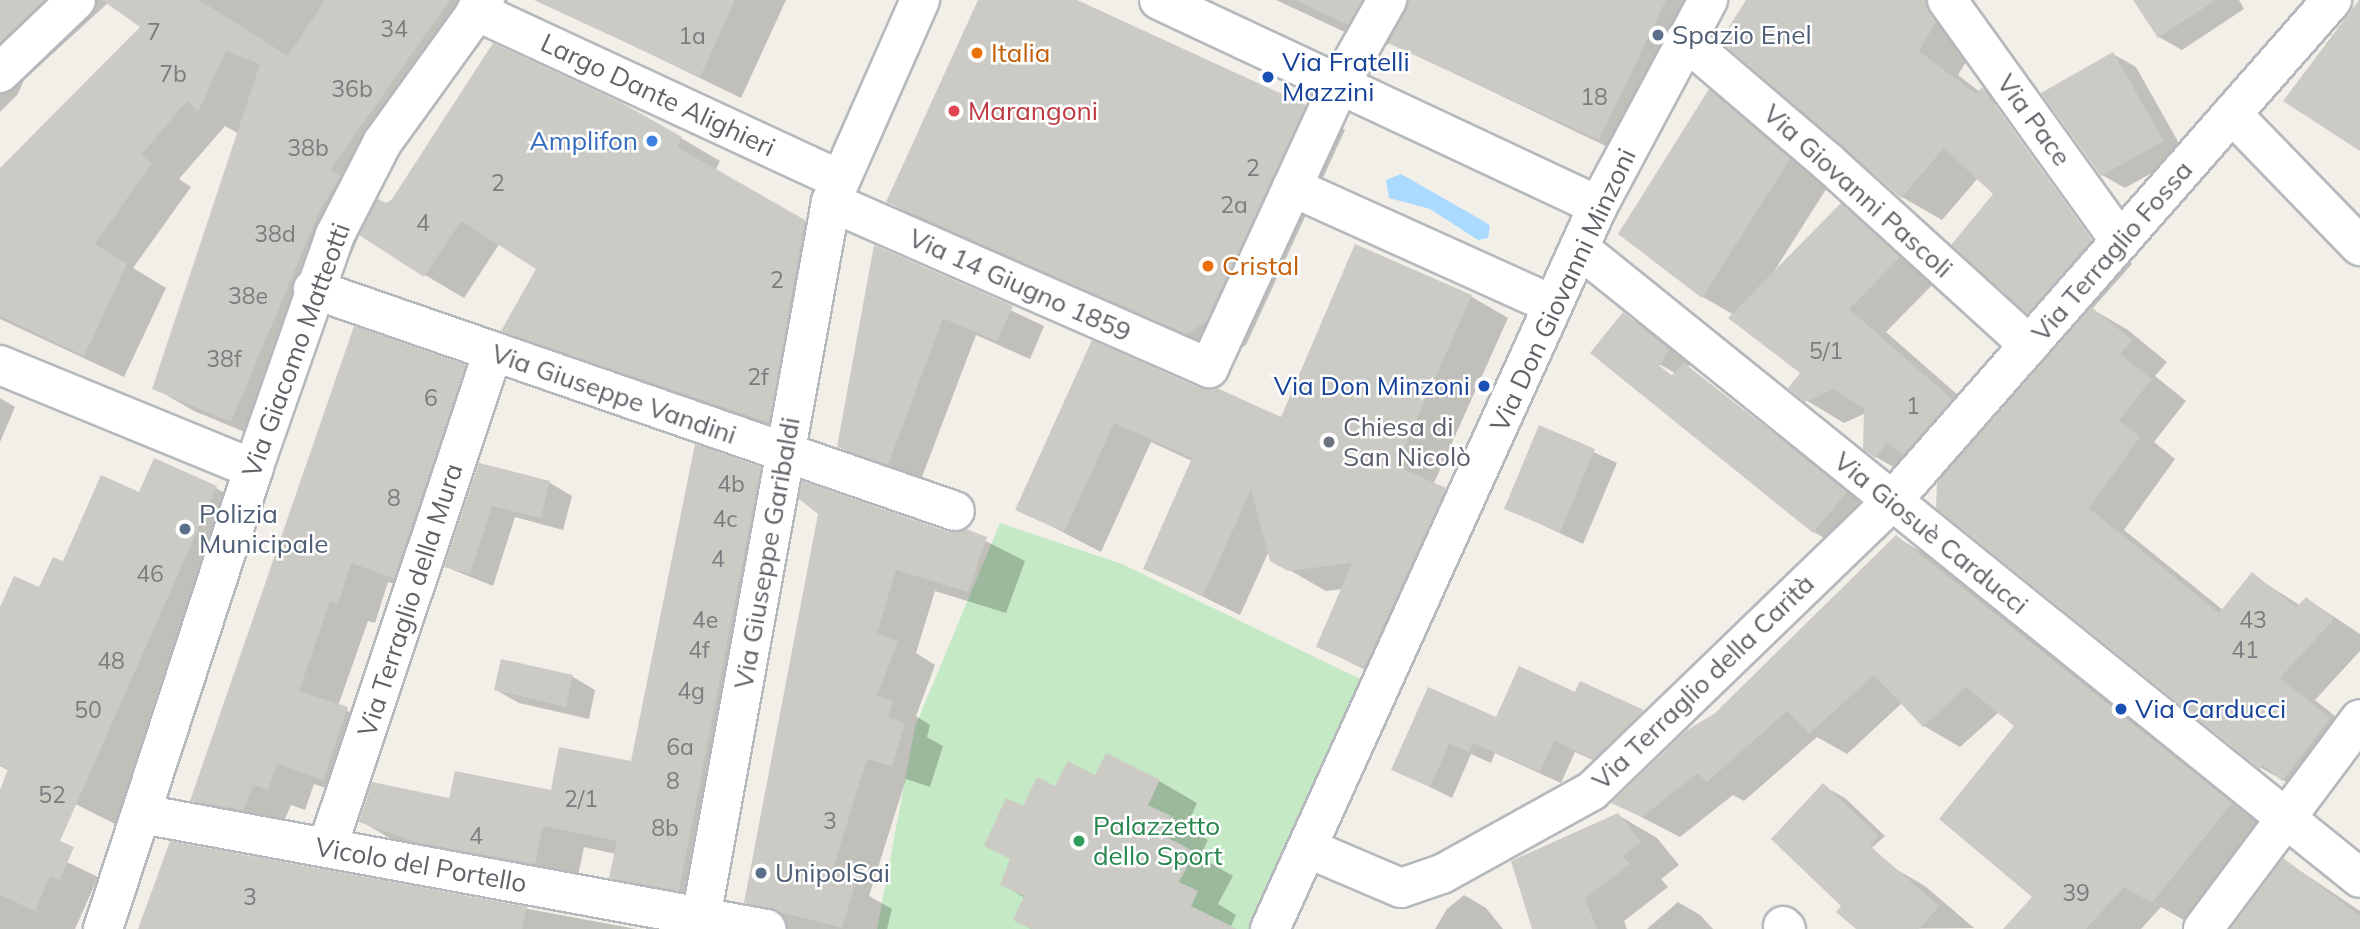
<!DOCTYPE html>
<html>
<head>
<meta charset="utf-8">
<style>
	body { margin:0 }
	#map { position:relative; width:2360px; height:929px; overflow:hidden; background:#f1efe8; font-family:Mulish,sans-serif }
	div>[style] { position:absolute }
	.green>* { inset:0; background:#c5e8c5 }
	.water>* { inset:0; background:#aadaff }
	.shadow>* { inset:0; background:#0003 }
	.building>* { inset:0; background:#cccac5 }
	.roads { filter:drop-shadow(2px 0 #b5b8bc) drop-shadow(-2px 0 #b5b8bc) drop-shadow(0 2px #b5b8bc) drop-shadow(0 -2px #b5b8bc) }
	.minor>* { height:38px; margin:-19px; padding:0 19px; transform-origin:19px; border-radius:19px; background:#fff }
	.dots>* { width:19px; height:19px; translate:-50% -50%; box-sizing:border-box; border:4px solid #fff; border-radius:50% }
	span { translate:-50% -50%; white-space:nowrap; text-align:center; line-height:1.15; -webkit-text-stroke:5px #fff; paint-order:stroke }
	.number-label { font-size:23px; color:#7a7d7f }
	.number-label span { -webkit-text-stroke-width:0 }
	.service-label { font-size:26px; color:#4e5e75 }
	.left { translate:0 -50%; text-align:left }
	.food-label { font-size:26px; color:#c56008 }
	.transit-label { font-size:26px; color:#164399 }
	.right { translate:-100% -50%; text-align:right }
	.street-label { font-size:26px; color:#5f6368 }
	.health-label { font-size:26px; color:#be3a42 }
	.shop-label { font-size:26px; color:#366cbe }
	.worship-label { font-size:26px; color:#5b616d }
	.leisure-label { font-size:26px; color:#27864d }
</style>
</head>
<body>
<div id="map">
	<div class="green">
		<div style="clip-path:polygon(1000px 523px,1122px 564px,1364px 681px,1251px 929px,877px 929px,915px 727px)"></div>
	</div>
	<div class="water">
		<div style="clip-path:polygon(1401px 174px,1485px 222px,1490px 226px,1488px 238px,1478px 240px,1430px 209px,1389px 198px,1386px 180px)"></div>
	</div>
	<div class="shadow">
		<div style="clip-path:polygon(0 0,508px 0,458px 62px,368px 194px,386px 205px,681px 138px,720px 161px,715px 171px,844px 244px,808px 445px,542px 353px,503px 330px,538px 268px,500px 243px,464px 298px,425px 275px,364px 224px,271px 443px,194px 411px,154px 388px,239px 134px,225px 126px,179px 179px,191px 187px,133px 268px,166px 288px,124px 377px,0 319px,0 171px,143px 27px,109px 2px,24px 80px,18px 94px,0 112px)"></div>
		<div style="clip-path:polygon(574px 0,786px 0,741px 98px,568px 14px)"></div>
		<div style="clip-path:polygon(981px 0,1072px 0,1305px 106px,1345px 130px,1246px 345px,1227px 356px,928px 225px,888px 201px)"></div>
		<div style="clip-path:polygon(1276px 0,1721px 0,1639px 162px,1391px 43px,1379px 48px)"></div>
		<div style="clip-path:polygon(evenodd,1748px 0,1950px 0,1976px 46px,1958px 75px,1980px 92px,1983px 89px,2023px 112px,2132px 264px,2092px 309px,2128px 330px,2167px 362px,2155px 376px,2186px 401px,2154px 442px,2175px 459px,2124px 530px,2223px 610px,2252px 575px,2301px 606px,2307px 599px,2360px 634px,2360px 651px,2315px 700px,2360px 736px,2297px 788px,2261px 768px,1938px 507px,1944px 477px,1924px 466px,1914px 479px,1876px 457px,1866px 413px,1844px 423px,1806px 400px,1802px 373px,1734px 315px,1703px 297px,1709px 91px,1749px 114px,1830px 183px,1773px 273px,1841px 206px,1879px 228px,1937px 280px,1886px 332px,1991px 424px,2069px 336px,2028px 312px,1995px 194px,1978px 178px,1942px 220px,1902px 197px,1748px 0,1993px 104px,1997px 104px,2099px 246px,2096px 248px,1993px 104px)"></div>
		<div style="clip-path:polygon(2135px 0,2239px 0,2244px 9px,2182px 50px,2159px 37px)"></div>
		<div style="clip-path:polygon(2113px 54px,2136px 67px,2185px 154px,2125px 188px,2102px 175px)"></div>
		<div style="clip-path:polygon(876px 247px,1044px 326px,1030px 359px,976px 335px,920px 482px,871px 465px,839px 446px)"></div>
		<div style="clip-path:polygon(1356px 247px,1472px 297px,1508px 318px,1433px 485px,1481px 511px,1401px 688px,1318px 646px,1343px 589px,1326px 591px,1272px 560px,1269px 551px,1240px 615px,1145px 568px,1192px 461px,1151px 442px,1101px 552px,1018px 509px,1093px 343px,1200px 390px,1282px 419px)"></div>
		<div style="clip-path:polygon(evenodd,1624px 315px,1646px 328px,1690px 364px,1688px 367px,1868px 506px,1836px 545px,1814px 532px,1592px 352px,1624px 315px,1652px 360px,1675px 373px,1672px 376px,1652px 360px)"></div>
		<div style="clip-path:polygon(465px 367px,502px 388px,432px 597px,388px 582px,375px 623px,368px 621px,338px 706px,384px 730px,360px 800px,314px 784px,305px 810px,291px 805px,280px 830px,229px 821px,192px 800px)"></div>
		<div style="clip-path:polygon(0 398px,15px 407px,0 442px)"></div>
		<div style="clip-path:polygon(1540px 427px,1617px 463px,1583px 544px,1506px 508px)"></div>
		<div style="clip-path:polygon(480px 465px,550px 483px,572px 496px,563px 530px,515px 517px,493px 586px,446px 567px)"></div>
		<div style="clip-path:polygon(760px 469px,802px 493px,948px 533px,966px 531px,1025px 561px,1006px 613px,935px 591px,916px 653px,935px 665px,916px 716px,930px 725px,927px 737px,943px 746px,930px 787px,906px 779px,869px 896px,892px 909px,887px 929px,788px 929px,746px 902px,820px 513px,799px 497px,719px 913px,651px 900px,611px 877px,616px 854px,584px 847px,576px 886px,401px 845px,361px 821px,450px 800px,552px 792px,632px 763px)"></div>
		<div style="clip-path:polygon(216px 488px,256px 511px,117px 825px,0 766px,0 612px,40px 589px,64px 563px)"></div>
		<div style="clip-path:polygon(1896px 537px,1932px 558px,2268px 825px,2189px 923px,2161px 907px,2141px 929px,2005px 929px,2035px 896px,2017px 726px,1999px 712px,1960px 747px,1924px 726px,1902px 703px,1847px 754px,1817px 737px,1744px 801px,1733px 795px,1680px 837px,1614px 803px,1715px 716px)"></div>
		<div style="clip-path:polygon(503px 661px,573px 677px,595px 690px,589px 719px,519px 703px,496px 690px)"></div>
		<div style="clip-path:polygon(1581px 683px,1664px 724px,1616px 770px,1575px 752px,1561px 783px,1495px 753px,1491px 763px,1471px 754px,1452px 798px,1394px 769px,1497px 719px,1576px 695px)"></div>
		<div style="clip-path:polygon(1096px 777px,1159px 781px,1197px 803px,1186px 827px,1208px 840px,1200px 857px,1233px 876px,1218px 904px,1236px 915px,1230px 929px,1031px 929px,1015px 920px,1025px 898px,1002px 884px,1012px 860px,986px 845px,1024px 808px,1056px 788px)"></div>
		<div style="clip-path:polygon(1823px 786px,1845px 798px,1885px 836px,1830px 885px)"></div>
		<div style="clip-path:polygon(1618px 815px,1657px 838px,1679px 865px,1661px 879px,1668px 887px,1624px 921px,1627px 929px,1535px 929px)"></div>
		<div style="clip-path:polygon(0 830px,98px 877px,75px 929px,0 929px)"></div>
		<div style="clip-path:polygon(171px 843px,636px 929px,140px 929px)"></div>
		<div style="clip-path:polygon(2284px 860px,2360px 911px,2360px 929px,2232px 929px)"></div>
		<div style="clip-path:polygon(1889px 865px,1925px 886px,1974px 928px,1859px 929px)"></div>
		<div style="clip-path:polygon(1464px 895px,1486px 908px,1503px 929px,1435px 929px,1447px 909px)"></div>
		<div style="clip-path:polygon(1678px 902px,1700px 915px,1713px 929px,1647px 929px)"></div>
	</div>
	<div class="building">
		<div style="clip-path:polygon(0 0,44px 0,0 43px)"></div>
		<div style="clip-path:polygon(102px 0,199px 0,288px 56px,325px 0,450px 0,330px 170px,341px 176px,320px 210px,231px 422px,152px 389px,260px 64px,226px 51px,198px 112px,187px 101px,141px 155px,152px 163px,95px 244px,127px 264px,84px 356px,0 316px,0 168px,140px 27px)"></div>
		<div style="clip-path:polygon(534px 0,735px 0,700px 77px)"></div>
		<div style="clip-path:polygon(978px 0,1077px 0,1306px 105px,1206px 322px,1186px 334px,886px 202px)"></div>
		<div style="clip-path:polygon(1295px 0,1362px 0,1348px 25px)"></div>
		<div style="clip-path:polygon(1409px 0,1666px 0,1599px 140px,1388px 43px)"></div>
		<div style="clip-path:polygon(1746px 0,1925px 0,1936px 22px,1919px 51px,1976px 94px,1982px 87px,2092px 240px,2027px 314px,1951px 245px,1993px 194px,1944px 148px,1901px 198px,1720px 41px)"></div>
		<div style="clip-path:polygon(2133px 0,2216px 0,2158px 38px)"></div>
		<div style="clip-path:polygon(2359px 0,2360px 0,2360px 151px,2283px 101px)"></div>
		<div style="clip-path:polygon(493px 43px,622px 103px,682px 137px,677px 147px,805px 220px,769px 423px,501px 331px,536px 269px,461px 221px,424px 277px,359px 235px,378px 199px,386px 203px,392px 199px)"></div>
		<div style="clip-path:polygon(2113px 52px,2164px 141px,2101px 176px,2041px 93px)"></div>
		<div style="clip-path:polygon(1709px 89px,1790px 159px,1702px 298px,1618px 234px)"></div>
		<div style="clip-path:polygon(1841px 203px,1900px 257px,1849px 309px,1952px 399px,1903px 455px,1887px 443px,1875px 458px,1863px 449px,1864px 409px,1834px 389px,1805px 402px,1788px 388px,1800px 373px,1728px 318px)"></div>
		<div style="clip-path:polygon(1355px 244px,1472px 295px,1396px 466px,1446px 488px,1364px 668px,1316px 647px,1352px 563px,1288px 571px,1270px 561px,1251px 490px,1203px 596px,1143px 569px,1192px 458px,1114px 423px,1064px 532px,1015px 510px,1092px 340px,1200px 388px,1217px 388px,1281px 417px)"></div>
		<div style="clip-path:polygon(874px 245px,1013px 306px,997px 341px,943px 318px,888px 465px,837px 447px)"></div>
		<div style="clip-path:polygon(2091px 307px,2132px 340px,2120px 354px,2152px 379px,2119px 420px,2140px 437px,2089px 508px,2219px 613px,2252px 572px,2296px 608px,2306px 597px,2334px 619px,2280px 678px,2330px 718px,2282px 781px,2263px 765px,2260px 769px,1936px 508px,1937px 483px)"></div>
		<div style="clip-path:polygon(1623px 312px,1669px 350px,1659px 366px,1671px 376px,1684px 363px,1847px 492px,1813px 533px,1590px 353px)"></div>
		<div style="clip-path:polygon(354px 326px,466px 365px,394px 578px,351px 563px,338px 604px,330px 601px,299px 691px,348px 707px,323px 780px,277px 764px,268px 790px,254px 785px,243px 810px,190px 801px)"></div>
		<div style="clip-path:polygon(1539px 425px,1595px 449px,1560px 532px,1504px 509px)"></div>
		<div style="clip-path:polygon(695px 444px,761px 467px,679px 891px,609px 878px,617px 841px,543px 826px,535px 864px,415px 842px,359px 822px,372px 782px,449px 798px,455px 771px,551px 790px,559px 747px,631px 761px)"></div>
		<div style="clip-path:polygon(154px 458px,217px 486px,60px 841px,74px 847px,60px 880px,50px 876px,35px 911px,0 895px,0 790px,8px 769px,0 765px,0 607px,14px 576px,39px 587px,53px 557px,63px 561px,101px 475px,139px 492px)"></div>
		<div style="clip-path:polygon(479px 463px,550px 481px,541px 518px,492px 506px,470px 574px,444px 567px)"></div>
		<div style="clip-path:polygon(802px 481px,948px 532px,966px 529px,987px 537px,968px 592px,896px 570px,877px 634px,898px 641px,877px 696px,893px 701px,888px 717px,905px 723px,892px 766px,867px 759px,830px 878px,855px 885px,842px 928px,744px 903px,818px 514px,799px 499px)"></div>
		<div style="clip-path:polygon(1896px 535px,2232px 803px,2152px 903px,2124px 887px,2086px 929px,2003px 929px,2032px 897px,1939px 819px,2014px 726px,1966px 687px,1923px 727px,1874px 675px,1809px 734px,1787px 711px,1707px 782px,1698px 773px,1642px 817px,1611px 803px,1687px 730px,1714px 714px)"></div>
		<div style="clip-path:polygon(501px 659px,573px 675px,566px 707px,494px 690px)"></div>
		<div style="clip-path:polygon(1519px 666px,1575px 692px,1580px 681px,1644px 710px,1594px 759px,1554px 741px,1540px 772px,1473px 743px,1469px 752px,1449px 744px,1430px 787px,1391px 770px,1428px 687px,1496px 717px)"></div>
		<div style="clip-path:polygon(1106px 753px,1160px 780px,1148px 805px,1171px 816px,1162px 835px,1195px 852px,1179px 882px,1198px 891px,1191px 906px,1237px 929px,1032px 929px,1013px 920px,1024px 896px,1000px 885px,1010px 859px,984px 846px,1006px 798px,1023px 806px,1037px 777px,1055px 786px,1068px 761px,1095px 775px)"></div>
		<div style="clip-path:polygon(1823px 783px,1879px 836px,1870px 846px,1939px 906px,1919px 929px,1856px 929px,1836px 912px,1841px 906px,1771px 839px)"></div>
		<div style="clip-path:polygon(1618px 813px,1641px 842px,1623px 856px,1630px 864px,1585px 898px,1597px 929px,1532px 929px,1511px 861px)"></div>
		<div style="clip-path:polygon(170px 841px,527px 907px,522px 929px,138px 929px)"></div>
		<div style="clip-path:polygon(2283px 858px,2360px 916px,2360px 929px,2230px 929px)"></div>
	</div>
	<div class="roads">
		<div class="minor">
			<div style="left:1159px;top:0;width:485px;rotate:25.1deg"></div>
			<div style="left:1947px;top:0;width:297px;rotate:54.3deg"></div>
			<div style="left:476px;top:11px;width:401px;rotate:24.9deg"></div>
			<div style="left:1685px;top:40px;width:188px;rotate:40.5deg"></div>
			<div style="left:1828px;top:162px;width:272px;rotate:42.3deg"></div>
			<div style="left:0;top:73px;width:105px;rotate:-43.8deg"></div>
			<div style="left:2232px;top:114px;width:184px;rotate:45.9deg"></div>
			<div style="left:1292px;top:187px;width:286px;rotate:24.3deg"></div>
			<div style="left:831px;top:202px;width:413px;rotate:23.7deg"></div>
			<div style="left:1209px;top:368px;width:311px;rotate:-65.3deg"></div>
			<div style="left:1339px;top:85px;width:98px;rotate:-60.5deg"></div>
			<div style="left:1579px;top:248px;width:1003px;rotate:38.89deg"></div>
			<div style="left:313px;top:289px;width:679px;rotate:19.08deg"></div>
			<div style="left:0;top:365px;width:274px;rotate:22.3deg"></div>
			<div style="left:142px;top:814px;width:635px;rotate:10.44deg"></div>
			<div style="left:327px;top:848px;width:523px;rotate:-71.5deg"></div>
			<div style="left:1307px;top:848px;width:102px;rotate:23.1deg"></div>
			<div style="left:1401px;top:888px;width:43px;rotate:-18.9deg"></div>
			<div style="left:1442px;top:874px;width:171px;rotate:-29deg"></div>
			<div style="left:1592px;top:791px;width:417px;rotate:-44deg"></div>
			<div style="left:1892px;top:501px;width:667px;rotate:-48.71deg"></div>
			<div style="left:1783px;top:926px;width:4px;rotate:45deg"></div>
			<div style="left:103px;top:929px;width:484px;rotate:-71.9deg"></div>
			<div style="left:253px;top:469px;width:248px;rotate:-70.7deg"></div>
			<div style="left:335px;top:235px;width:103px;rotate:-62.9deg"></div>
			<div style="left:382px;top:143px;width:176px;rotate:-54.2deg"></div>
			<div style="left:699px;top:929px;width:739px;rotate:-79.71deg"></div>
			<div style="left:831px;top:202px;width:221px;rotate:-66.2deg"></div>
			<div style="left:1270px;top:929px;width:794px;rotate:-65.6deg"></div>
			<div style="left:1598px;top:206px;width:234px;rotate:-61.9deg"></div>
			<div style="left:2203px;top:929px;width:262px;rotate:-53.2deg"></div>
		</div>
	</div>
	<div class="dots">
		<div style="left:1658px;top:35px;background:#5c6f8a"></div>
		<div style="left:977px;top:53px;background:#e8710a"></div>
		<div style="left:1268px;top:77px;background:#1a4fb4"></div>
		<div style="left:954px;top:111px;background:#e0444e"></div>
		<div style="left:652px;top:141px;background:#3f7fe0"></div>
		<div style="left:1208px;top:266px;background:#e8710a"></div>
		<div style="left:1484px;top:386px;background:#1a4fb4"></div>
		<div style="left:1329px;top:442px;background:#6b7280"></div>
		<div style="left:185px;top:529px;background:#5c6f8a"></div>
		<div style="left:2121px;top:709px;background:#1a4fb4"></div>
		<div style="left:1079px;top:841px;background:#2e9e5b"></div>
		<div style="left:761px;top:873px;background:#5c6f8a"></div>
	</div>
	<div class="number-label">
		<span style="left:394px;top:29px">34</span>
		<span style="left:154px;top:32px">7</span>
		<span style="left:692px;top:36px">1a</span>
		<span style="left:173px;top:74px">7b</span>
		<span style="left:352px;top:89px">36b</span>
		<span style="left:1594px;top:97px">18</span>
		<span style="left:308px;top:148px">38b</span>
		<span style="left:1253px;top:168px">2</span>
		<span style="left:498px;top:183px">2</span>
		<span style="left:1234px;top:205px">2a</span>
		<span style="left:423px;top:223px">4</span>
		<span style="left:275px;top:234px">38d</span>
		<span style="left:777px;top:280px">2</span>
		<span style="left:248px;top:296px">38e</span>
		<span style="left:1826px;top:351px">5/1</span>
		<span style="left:224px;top:359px">38f</span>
		<span style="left:758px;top:377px">2f</span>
		<span style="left:431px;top:398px">6</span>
		<span style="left:1913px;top:406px">1</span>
		<span style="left:731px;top:484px">4b</span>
		<span style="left:394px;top:498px">8</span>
		<span style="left:725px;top:519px">4c</span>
		<span style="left:718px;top:559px">4</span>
		<span style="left:150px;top:574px">46</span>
		<span style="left:705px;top:620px">4e</span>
		<span style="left:2253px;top:620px">43</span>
		<span style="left:699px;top:650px">4f</span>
		<span style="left:2245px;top:650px">41</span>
		<span style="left:111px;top:661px">48</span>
		<span style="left:691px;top:691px">4g</span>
		<span style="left:88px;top:710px">50</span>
		<span style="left:680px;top:747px">6a</span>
		<span style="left:673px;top:781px">8</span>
		<span style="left:52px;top:795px">52</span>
		<span style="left:581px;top:799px">2/1</span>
		<span style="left:830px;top:821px">3</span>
		<span style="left:665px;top:828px">8b</span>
		<span style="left:476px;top:836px">4</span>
		<span style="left:2076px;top:893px">39</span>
		<span style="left:250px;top:897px">3</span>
	</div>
	<div class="service-label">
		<span class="left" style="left:1672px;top:35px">Spazio Enel</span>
		<span class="left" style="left:199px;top:529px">Polizia<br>Municipale</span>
		<span class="left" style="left:775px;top:873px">UnipolSai</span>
	</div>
	<div class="food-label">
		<span class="left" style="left:991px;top:53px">Italia</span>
		<span class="left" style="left:1222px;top:266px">Cristal</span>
	</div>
	<div class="transit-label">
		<span class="left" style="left:1282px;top:77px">Via Fratelli<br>Mazzini</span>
		<span class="right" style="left:1470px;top:386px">Via Don Minzoni</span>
		<span class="left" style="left:2135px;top:709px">Via Carducci</span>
	</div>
	<div class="street-label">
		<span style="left:658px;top:95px;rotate:25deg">Largo Dante Alighieri</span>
		<span style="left:2034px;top:120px;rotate:54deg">Via Pace</span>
		<span style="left:1858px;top:191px;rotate:42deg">Via Giovanni Pascoli</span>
		<span style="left:2112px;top:251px;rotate:-49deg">Via Terraglio Fossa</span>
		<span style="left:1020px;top:285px;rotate:24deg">Via 14 Giugno 1859</span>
		<span style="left:1563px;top:290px;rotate:-65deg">Via Don Giovanni Minzoni</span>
		<span style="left:296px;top:350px;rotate:-70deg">Via Giacomo Matteotti</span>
		<span style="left:614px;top:394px;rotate:19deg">Via Giuseppe Vandini</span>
		<span style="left:1931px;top:533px;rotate:39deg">Via Giosuè Carducci</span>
		<span style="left:767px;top:553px;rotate:-80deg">Via Giuseppe Garibaldi</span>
		<span style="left:410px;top:600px;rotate:-72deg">Via Terraglio della Mura</span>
		<span style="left:1703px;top:682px;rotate:-44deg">Via Terraglio della Carità</span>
		<span style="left:421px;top:865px;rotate:10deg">Vicolo del Portello</span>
	</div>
	<div class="health-label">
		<span class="left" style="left:968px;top:111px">Marangoni</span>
	</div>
	<div class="shop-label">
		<span class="right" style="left:638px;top:141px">Amplifon</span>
	</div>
	<div class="worship-label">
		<span class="left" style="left:1343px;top:442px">Chiesa di<br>San Nicolò</span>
	</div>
	<div class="leisure-label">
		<span class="left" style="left:1093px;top:841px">Palazzetto<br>dello Sport</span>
	</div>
</div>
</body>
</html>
